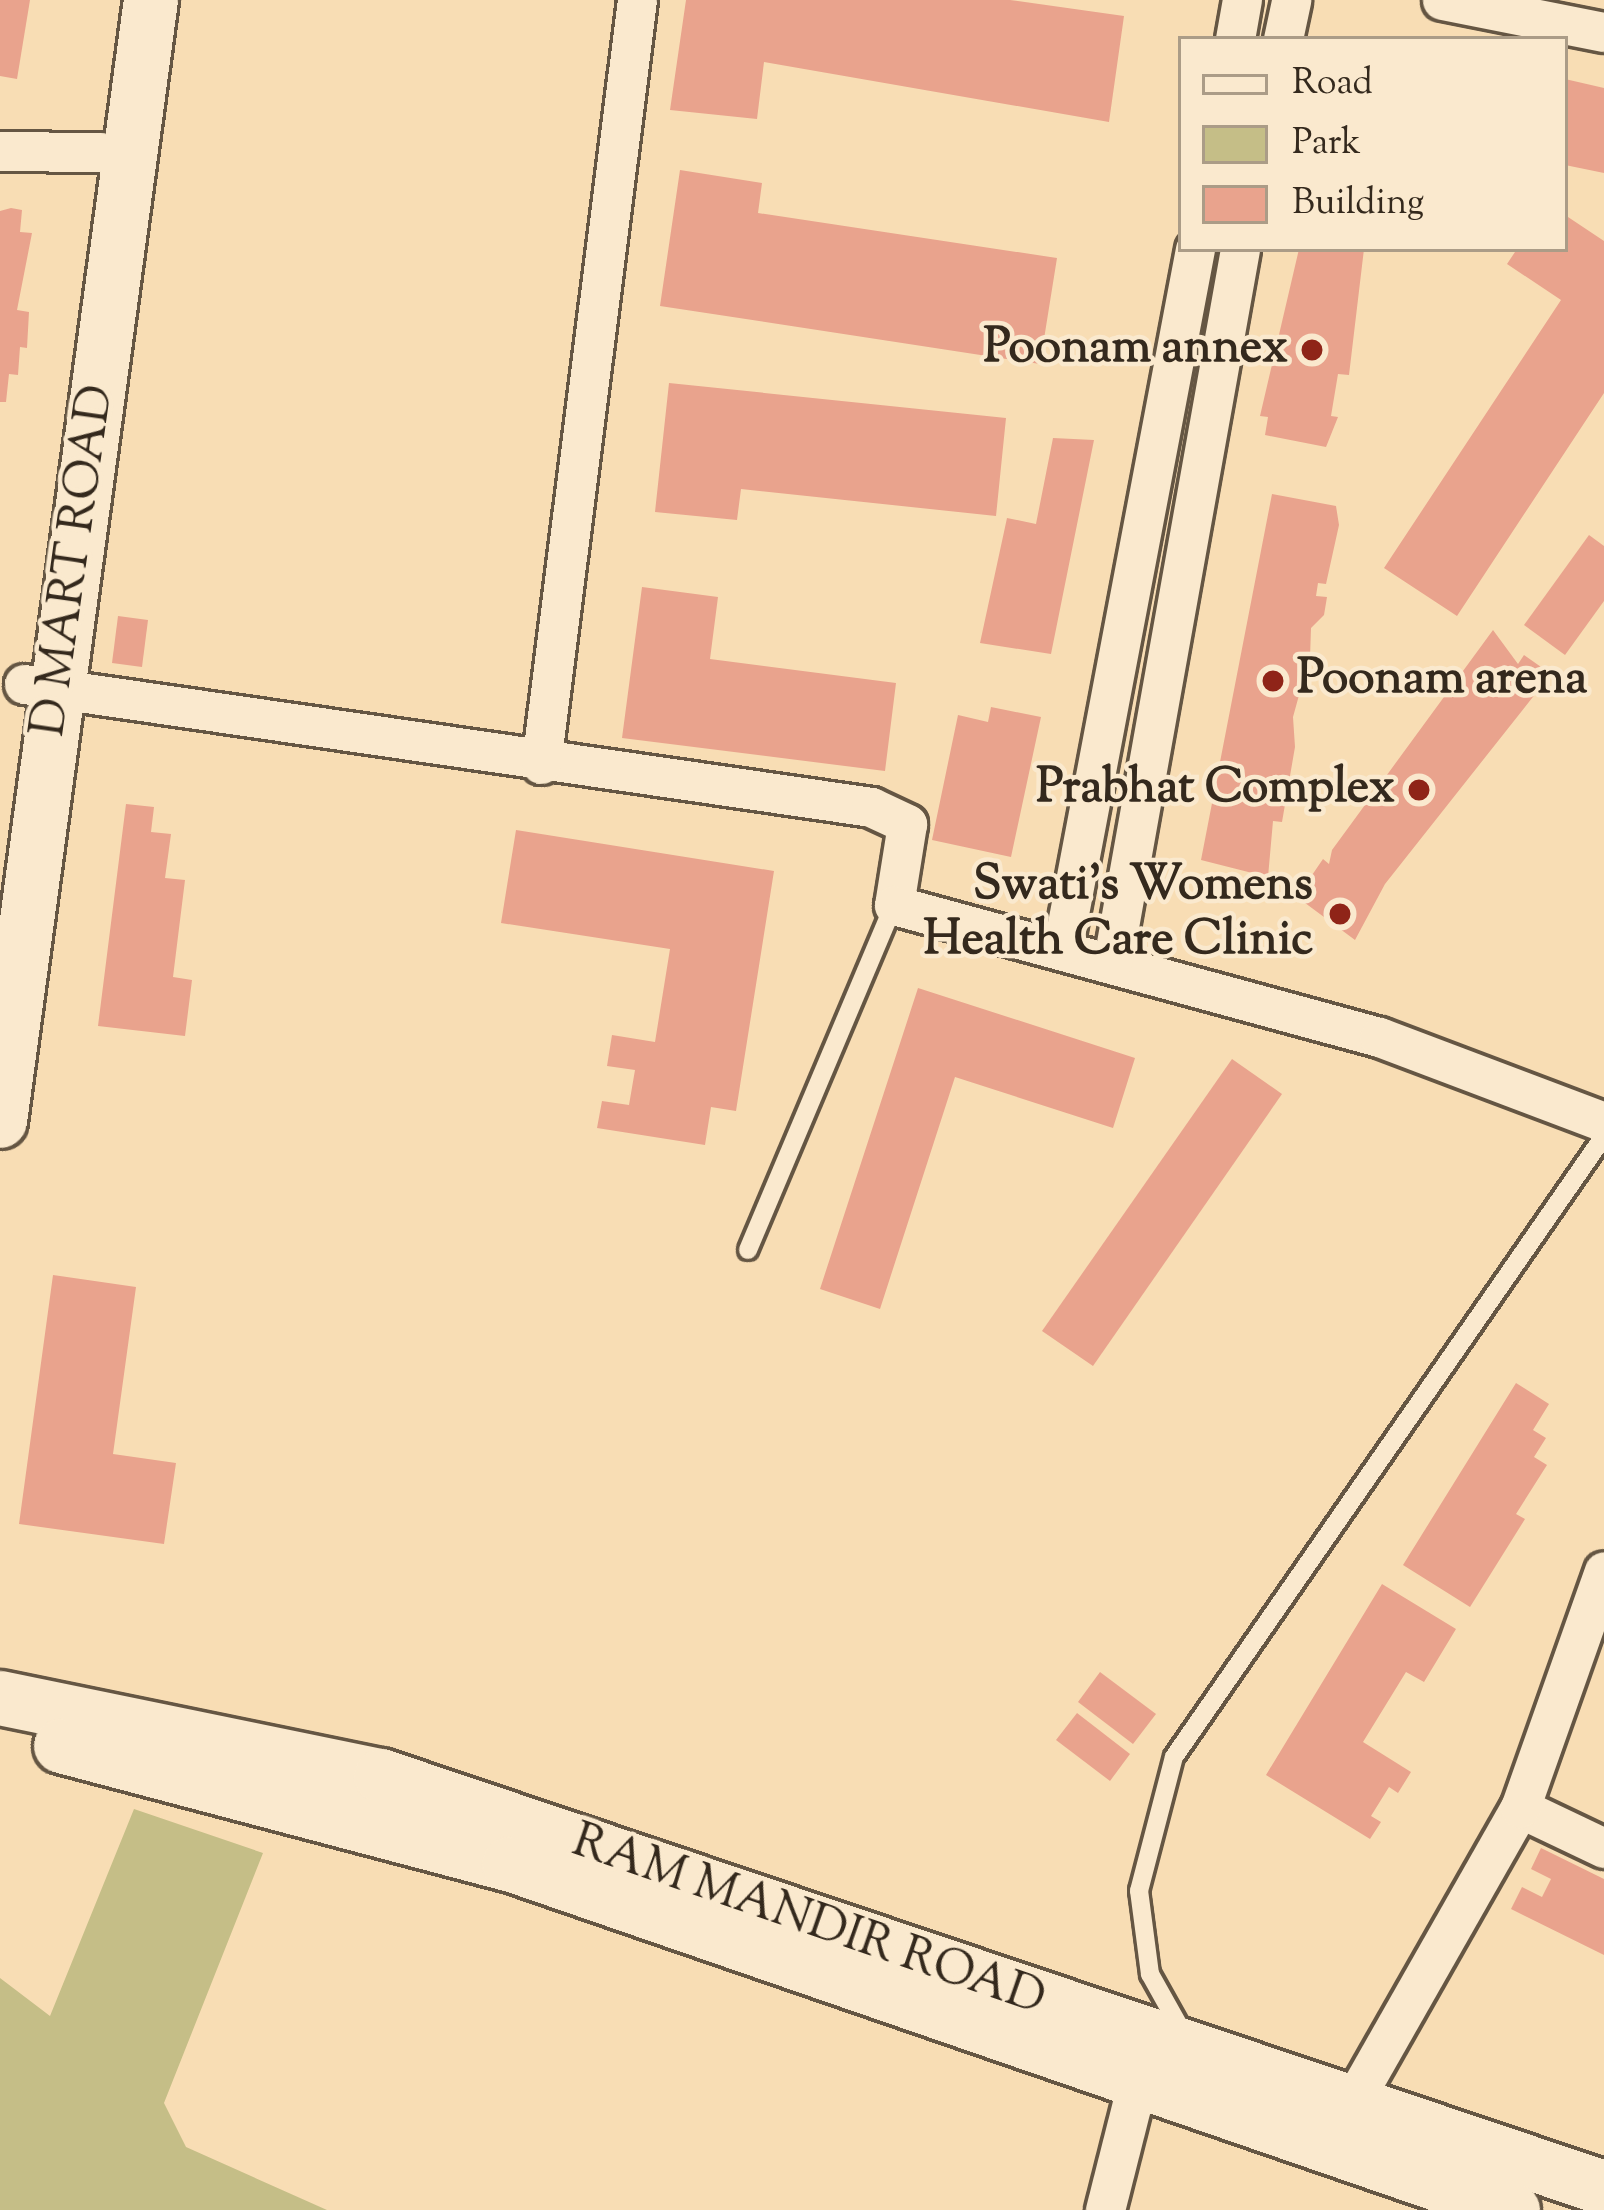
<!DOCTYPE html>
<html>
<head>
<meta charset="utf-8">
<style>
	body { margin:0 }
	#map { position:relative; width:1604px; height:2210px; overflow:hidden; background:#f8ddb4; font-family:"Sorts Mill Goudy",serif }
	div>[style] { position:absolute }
	.green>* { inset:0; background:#c5be87 }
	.building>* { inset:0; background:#e9a38d }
	.roads { filter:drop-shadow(3px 0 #655643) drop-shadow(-3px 0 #655643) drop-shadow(0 3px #655643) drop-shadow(0 -3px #655643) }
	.lane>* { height:18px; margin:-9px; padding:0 9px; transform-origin:9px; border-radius:9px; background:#fae9ce }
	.street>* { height:39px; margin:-19.5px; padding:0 19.5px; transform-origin:19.5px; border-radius:19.5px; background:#fae9ce }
	.secondary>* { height:54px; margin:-27px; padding:0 27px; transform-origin:27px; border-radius:27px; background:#fae9ce }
	.dots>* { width:33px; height:33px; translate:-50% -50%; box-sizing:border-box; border:6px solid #fae9ce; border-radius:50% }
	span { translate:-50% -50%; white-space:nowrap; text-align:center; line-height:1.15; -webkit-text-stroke:9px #fae9ce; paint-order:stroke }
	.poi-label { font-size:48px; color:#34291d; font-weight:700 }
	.right { translate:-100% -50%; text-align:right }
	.left { translate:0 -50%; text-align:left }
	.street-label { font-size:48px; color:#34291d }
	.legend { position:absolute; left:1178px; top:36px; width:390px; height:216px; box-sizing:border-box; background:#fae9ce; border:3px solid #ab9c87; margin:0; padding:15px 21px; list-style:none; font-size:36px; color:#34291d }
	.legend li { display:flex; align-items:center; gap:24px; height:60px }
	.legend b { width:60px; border:3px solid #ab9c87 }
</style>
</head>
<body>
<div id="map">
	<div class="green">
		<div style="clip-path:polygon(134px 1809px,263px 1853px,164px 2103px,186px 2147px,327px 2210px,0 2210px,0 1978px,50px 2016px)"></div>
	</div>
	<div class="building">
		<div style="clip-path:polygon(0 0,30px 0,17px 79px,0 76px)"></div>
		<div style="clip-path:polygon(686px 0,1010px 0,1124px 16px,1109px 122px,764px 62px,757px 119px,670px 110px)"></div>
		<div style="clip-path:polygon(1565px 79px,1604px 88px,1604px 173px,1565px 165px)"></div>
		<div style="clip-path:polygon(680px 170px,762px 183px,758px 213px,1057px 258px,1040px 364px,660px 306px)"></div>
		<div style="clip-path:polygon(11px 208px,22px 210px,20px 232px,32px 233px,17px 310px,29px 312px,27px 348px,20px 347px,18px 375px,9px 374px,6px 402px,0 402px,0 211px)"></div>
		<div style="clip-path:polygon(1565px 215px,1604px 241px,1604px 393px,1457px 616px,1384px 568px,1561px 300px,1507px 264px,1517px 249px,1565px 249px)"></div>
		<div style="clip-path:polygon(1299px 249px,1364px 249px,1349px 375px,1338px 374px,1331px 416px,1338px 417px,1326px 447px,1265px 435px,1268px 417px,1260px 416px)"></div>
		<div style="clip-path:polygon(669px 383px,1006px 418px,996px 516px,741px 489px,737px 520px,655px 512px)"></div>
		<div style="clip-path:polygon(1053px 438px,1094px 440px,1051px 654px,980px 643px,1007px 518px,1036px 524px)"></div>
		<div style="clip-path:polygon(1272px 494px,1336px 506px,1339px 525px,1326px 584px,1318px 583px,1316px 596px,1327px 597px,1324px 615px,1311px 628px,1309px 688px,1301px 688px,1293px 717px,1295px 747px,1282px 822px,1273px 821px,1268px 877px,1201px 860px)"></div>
		<div style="clip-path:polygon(1589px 535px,1604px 546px,1604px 601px,1565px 655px,1524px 625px)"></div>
		<div style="clip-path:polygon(642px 587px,718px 597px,710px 659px,896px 683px,885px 771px,622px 738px)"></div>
		<div style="clip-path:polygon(118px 616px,148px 620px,142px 667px,112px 663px)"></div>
		<div style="clip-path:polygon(1493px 630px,1518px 664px,1524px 655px,1551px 674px,1385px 884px,1355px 940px,1297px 897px,1323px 859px,1329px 864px,1332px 850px)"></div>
		<div style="clip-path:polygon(991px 707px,1041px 717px,1011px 857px,932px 840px,958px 715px,988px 722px)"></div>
		<div style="clip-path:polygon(126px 804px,154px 807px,151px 832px,171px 834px,165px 878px,185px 880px,173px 977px,192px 980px,185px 1036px,98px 1026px)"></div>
		<div style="clip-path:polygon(516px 830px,774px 871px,736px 1111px,711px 1107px,705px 1145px,597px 1128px,602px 1101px,629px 1105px,635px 1070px,607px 1066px,612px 1035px,655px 1042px,670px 949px,501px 923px)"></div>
		<div style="clip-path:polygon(918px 988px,1135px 1058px,1113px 1128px,955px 1077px,880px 1309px,820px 1289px)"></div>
		<div style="clip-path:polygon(1232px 1059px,1282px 1094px,1093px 1366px,1042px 1331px)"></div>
		<div style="clip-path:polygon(53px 1275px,136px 1287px,113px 1454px,176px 1463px,164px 1544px,19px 1524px)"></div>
		<div style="clip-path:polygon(1516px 1383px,1549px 1404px,1533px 1430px,1546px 1438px,1534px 1457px,1547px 1465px,1516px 1514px,1525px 1519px,1470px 1607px,1403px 1565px)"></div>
		<div style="clip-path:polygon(1382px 1584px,1456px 1629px,1424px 1682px,1406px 1672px,1363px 1742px,1411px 1772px,1398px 1793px,1389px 1787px,1371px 1816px,1381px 1822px,1370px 1839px,1266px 1775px)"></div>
		<div style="clip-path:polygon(1100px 1672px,1156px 1714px,1133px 1744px,1078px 1702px)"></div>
		<div style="clip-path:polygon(1077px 1713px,1130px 1754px,1110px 1781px,1056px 1740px)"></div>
		<div style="clip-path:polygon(1541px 1848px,1604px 1879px,1604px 1955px,1511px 1909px,1522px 1887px,1542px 1897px,1551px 1879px,1531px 1869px)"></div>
	</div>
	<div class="roads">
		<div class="lane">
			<div style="left:748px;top:1250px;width:375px;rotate:-67.1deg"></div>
			<div style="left:1183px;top:2033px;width:68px;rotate:-119.2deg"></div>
			<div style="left:1150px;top:1974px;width:84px;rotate:-97.5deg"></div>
			<div style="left:1139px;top:1891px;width:138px;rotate:-75.4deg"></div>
			<div style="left:1174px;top:1757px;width:755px;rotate:-55.3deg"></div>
		</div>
		<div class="street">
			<div style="left:1442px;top:0;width:165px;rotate:11.2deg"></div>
			<div style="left:1235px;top:39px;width:40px;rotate:-80deg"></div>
			<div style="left:1283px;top:39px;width:40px;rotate:-78deg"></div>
			<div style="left:0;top:151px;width:100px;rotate:0.6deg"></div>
			<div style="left:24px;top:684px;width:856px;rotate:8.26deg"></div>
			<div style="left:871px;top:807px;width:40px;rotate:25deg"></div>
			<div style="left:907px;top:824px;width:82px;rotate:99.1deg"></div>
			<div style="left:894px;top:905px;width:503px;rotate:15.23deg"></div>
			<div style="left:1379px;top:1037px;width:241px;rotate:20.7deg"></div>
			<div style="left:541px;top:764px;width:770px;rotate:-82.84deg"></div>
			<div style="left:1063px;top:945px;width:708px;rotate:-79.26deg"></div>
			<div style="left:1113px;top:960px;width:722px;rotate:-79.87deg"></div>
			<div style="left:1520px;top:1808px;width:93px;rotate:25.5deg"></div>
			<div style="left:1339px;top:2126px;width:366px;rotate:-60.4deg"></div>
			<div style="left:1520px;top:1808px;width:251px;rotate:-70.5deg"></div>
			<div style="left:1105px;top:2210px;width:159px;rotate:-75.8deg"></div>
		</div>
		<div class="secondary">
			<div style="left:0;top:1121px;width:1131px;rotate:-82.33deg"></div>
			<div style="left:0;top:1698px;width:389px;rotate:11.6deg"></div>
			<div style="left:381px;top:1776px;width:1291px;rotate:18.62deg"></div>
			<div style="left:61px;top:1746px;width:463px;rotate:14.8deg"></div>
			<div style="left:509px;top:1864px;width:1062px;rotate:19.02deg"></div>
		</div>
	</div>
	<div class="dots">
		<div style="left:1312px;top:350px;background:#8f2418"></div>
		<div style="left:1273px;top:681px;background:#8f2418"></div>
		<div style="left:1419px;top:790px;background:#8f2418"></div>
		<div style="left:1340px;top:914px;background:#8f2418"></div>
	</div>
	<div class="poi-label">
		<span class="right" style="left:1288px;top:350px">Poonam annex</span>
		<span class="left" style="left:1297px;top:681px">Poonam arena</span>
		<span class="right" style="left:1395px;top:790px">Prabhat Complex</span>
		<span class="right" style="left:1313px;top:914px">Swati's Womens<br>Health Care Clinic</span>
	</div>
	<div class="street-label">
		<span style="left:75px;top:561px;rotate:-82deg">D MART ROAD</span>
		<span style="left:808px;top:1922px;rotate:19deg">RAM MANDIR ROAD</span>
	</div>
	<ul class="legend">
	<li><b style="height:15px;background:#fae9ce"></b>Road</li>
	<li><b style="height:33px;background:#c5be87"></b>Park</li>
	<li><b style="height:33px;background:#e9a38d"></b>Building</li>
	</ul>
</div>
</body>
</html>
